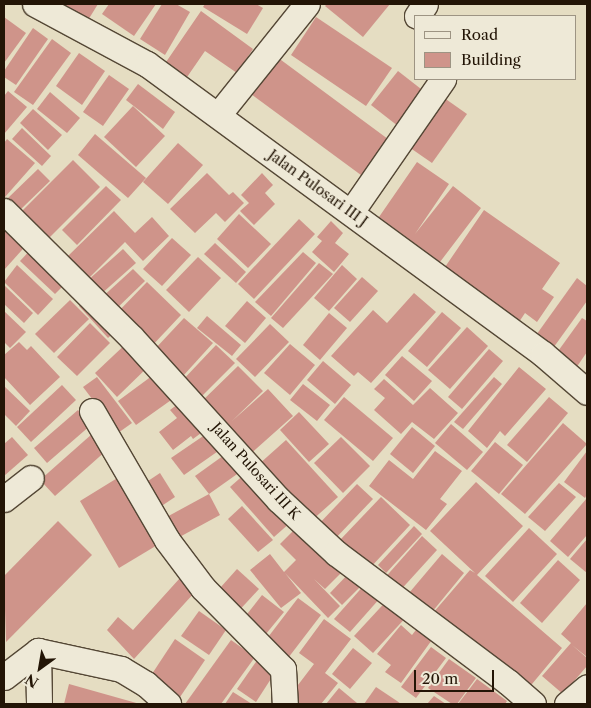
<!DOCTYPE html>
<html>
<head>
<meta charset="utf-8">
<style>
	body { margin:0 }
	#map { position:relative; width:591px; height:708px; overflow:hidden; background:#e5ddc2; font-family:"Libre Caslon Text",serif }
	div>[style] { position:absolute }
	.building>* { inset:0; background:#cf948a }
	.roads { filter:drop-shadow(1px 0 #544735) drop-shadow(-1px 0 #544735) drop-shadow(0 1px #544735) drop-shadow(0 -1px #544735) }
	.minor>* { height:25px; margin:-12.5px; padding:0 12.5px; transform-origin:12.5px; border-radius:12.5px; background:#eee9d7 }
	span { translate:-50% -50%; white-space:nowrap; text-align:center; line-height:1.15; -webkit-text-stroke:5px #eee9d7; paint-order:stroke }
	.street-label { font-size:14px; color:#231506 }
	.frame { position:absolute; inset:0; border:5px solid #231506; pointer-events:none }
	.legend { position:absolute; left:414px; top:15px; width:162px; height:65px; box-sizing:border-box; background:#eee9d7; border:1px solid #9d9483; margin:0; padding:6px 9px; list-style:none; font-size:15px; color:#231506 }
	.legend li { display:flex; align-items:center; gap:10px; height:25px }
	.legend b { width:25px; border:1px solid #9d9483 }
	.north { position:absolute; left:15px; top:643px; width:50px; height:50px; -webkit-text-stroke:4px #eee9d7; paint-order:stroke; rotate:212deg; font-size:14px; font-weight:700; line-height:20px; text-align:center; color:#231506 }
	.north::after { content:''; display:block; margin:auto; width:18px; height:22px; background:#231506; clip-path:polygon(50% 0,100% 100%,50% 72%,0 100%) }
	.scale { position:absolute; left:414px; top:670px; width:80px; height:22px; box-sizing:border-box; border:2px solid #231506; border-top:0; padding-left:6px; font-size:15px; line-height:18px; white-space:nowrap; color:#231506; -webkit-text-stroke:4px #eee9d7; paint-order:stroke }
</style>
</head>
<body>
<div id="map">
	<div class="building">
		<div style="clip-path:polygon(51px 4px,98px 4px,85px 25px)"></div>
		<div style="clip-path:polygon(109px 4px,156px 4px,134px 36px,102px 14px)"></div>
		<div style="clip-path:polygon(162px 4px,176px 4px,190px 12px,165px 55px,140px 39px)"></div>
		<div style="clip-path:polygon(205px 4px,256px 4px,263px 8px,247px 34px,203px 7px)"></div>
		<div style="clip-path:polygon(327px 4px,390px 4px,363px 37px,325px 6px)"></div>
		<div style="clip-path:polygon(201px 11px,253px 49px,237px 73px,205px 51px,185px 80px,164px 65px)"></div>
		<div style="clip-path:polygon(4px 17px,26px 33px,4px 63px)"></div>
		<div style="clip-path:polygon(316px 17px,392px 68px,366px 106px,291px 55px)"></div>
		<div style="clip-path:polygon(33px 28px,48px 39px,16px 85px,4px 77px,4px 71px)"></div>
		<div style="clip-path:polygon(52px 39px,71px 53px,33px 105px,14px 92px)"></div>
		<div style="clip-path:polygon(79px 53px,105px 71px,82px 105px,56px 86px)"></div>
		<div style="clip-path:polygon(277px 57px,392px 142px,365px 178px,251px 94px)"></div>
		<div style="clip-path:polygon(398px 71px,430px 96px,403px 130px,371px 105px)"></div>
		<div style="clip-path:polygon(109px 75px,129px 89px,103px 126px,83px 112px)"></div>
		<div style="clip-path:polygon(138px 84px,175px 112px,163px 129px,126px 100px)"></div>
		<div style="clip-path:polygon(8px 91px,27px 107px,4px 134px,4px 96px)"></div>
		<div style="clip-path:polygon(50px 92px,80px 118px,67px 133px,37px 109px)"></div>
		<div style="clip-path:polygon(440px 95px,467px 114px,432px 163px,406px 145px)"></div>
		<div style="clip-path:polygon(133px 106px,165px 136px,136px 167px,104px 137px)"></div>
		<div style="clip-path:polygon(33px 109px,62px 135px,48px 150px,20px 123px)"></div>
		<div style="clip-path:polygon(22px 128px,51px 156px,42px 166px,12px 139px)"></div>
		<div style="clip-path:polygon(95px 134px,146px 178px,128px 198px,78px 155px)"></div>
		<div style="clip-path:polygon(7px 139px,35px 163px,5px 197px,4px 143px)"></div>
		<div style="clip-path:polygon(178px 143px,203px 165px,168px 204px,143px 182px)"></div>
		<div style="clip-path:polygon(73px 160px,100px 187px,48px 239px,21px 212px)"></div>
		<div style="clip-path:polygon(417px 162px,449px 184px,415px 234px,453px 186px,481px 208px,440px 262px,379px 217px)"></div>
		<div style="clip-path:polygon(38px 169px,50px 181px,20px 210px,8px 198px)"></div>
		<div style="clip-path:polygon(207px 173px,229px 195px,233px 192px,244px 203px,225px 222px,216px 213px,195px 233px,170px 209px)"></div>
		<div style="clip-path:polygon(262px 173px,273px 185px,265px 193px,275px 204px,254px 225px,240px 211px,249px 203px,241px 195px)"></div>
		<div style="clip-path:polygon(106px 186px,121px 200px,77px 245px,62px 230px)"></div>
		<div style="clip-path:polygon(484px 210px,560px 263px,542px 289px,554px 297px,537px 322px,525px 313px,519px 322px,443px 270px)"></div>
		<div style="clip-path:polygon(114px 211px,135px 233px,152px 217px,169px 236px,143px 261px,125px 242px,89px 278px,67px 257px)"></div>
		<div style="clip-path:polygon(239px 214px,271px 244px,248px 268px,217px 239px)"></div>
		<div style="clip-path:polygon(4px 217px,30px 241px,4px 270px)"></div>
		<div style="clip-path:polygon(299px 219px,315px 234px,254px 299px,238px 284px)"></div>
		<div style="clip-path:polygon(331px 221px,343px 233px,335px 243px,349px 254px,334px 272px,312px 252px,322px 241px,317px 237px)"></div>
		<div style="clip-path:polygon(172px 238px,191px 255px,162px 286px,143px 269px)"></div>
		<div style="clip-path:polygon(215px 243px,246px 272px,236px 283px,204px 254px)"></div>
		<div style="clip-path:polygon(34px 246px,69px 280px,55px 294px,20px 261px)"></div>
		<div style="clip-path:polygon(123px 249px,136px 263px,100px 295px,87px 281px)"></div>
		<div style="clip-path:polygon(303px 252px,316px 263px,271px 316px,255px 302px)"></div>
		<div style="clip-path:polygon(198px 257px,221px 278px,189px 312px,166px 290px)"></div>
		<div style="clip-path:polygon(319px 263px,333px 274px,283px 328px,271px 318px)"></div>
		<div style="clip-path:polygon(17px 265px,53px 299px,38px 315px,4px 282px)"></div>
		<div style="clip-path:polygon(342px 265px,357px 279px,329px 311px,314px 298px)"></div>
		<div style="clip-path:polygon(133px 269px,145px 281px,112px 313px,99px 300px)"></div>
		<div style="clip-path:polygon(362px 277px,378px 291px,350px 322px,334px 308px)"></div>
		<div style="clip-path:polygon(577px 278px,587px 286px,587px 301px,551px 351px,534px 338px)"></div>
		<div style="clip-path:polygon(147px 282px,181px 315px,150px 348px,115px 315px)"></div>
		<div style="clip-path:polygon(4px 285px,33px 313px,24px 323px,4px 304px)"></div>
		<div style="clip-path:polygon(414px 293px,436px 312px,371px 383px,358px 372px,354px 376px,331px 356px,373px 310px,387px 323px)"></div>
		<div style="clip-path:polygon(88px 299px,117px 330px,108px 338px,79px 306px)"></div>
		<div style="clip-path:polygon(70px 300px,89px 319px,54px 353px,35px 334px)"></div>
		<div style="clip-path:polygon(247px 301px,266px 318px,245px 343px,225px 326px)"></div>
		<div style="clip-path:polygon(4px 311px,26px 332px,10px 348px,4px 342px)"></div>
		<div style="clip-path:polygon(442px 312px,461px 328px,427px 367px,408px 351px)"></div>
		<div style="clip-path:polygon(329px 313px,347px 328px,320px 360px,303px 345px)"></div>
		<div style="clip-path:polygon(207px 316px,241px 345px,232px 356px,197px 328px)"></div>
		<div style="clip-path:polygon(184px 318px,213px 343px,183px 376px,154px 350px)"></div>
		<div style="clip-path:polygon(582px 318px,587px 321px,587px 352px,576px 368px,556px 354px)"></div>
		<div style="clip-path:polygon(90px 323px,110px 343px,77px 376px,57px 357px)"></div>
		<div style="clip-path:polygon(270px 324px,289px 342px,255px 377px,236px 359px)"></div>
		<div style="clip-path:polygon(467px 327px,488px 346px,450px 389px,428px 370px)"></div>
		<div style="clip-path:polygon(131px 339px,153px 362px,117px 397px,95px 373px)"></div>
		<div style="clip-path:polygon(19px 342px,27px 350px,31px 346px,60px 377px,30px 405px,4px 377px,4px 355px)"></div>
		<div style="clip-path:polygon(290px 344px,315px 365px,290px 395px,264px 373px)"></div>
		<div style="clip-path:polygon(216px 345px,235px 363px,197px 401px,180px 383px)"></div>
		<div style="clip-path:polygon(489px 349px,503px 361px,462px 409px,448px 397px)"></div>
		<div style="clip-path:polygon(402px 356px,432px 381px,414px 401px,385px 375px)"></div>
		<div style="clip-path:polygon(323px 361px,351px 385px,335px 404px,307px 380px)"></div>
		<div style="clip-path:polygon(238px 366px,263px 391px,232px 421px,268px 389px,293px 416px,248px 456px,200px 403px)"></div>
		<div style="clip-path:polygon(519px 367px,546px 389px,505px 436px,500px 431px,487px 448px,468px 431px)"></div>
		<div style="clip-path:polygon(160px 370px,181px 393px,136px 425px,118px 401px)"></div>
		<div style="clip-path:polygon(97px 377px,132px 423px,118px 433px,83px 387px)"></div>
		<div style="clip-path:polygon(494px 377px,502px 384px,463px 429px,454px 422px)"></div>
		<div style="clip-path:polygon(384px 379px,413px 405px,430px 388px,458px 413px,434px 439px,412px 422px,401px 434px,374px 410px,385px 398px,374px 389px)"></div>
		<div style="clip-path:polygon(303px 384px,330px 405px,317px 421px,290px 400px)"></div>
		<div style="clip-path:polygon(62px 385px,76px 400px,31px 442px,17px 427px)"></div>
		<div style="clip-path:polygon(4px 386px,30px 411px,16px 426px,4px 414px)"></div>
		<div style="clip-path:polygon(344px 397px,393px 438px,373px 461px,324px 420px)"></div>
		<div style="clip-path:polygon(549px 397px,568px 413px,527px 462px,507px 445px)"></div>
		<div style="clip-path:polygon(182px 401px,205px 430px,193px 439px,191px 436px,173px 450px,159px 432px,177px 418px,170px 410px)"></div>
		<div style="clip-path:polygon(78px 410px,91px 425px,47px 463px,34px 448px)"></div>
		<div style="clip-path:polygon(299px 412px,329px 444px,309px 462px,280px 430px)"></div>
		<div style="clip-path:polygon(563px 423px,587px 444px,525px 514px,501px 494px)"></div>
		<div style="clip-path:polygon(451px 424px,483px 452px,467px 470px,435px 443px)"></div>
		<div style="clip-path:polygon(412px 427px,435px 446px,413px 473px,390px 454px)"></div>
		<div style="clip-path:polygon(212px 430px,224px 447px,184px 475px,171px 458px)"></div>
		<div style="clip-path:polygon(92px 434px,107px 450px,55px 496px,40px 480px)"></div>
		<div style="clip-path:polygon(12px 437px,28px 455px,4px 476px,4px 444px)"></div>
		<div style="clip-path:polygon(341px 437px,370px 466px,343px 493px,314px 463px)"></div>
		<div style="clip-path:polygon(286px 440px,338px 497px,310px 522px,258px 465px)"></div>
		<div style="clip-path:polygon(495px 442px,523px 465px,499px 494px,471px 471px)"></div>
		<div style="clip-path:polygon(435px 451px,462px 471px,440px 499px,447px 504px,426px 530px,369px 486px,389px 460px,413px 479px)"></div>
		<div style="clip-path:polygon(587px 451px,587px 494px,585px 498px,564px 482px)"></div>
		<div style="clip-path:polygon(227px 453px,240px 472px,209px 494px,195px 476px)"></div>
		<div style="clip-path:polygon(247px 472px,291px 522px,274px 537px,230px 487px)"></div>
		<div style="clip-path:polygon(160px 473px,175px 497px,160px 507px,145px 483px)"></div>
		<div style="clip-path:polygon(119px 477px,159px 544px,119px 568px,80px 501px)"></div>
		<div style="clip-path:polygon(476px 482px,523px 526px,477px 575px,562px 648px,527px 690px,433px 613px,470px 570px,475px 573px,430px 531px)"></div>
		<div style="clip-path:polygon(559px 483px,576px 497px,545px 531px,528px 517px)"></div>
		<div style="clip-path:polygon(357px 484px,373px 499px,332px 542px,316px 527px)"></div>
		<div style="clip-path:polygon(209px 494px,220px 515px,174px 540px,163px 519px)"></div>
		<div style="clip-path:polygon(381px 497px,410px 525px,370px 568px,340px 540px)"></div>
		<div style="clip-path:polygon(587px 498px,587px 535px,568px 557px,550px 541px)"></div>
		<div style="clip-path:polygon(242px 506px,273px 540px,258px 552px,228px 519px)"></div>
		<div style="clip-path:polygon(58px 521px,92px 555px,6px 642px,4px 576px)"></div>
		<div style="clip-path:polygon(299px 525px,344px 570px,325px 589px,314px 579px,340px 606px,328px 618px,285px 573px,301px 593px,281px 608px,250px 570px,270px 554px,284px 572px,296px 560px,280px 544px)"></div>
		<div style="clip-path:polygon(414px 526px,422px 534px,386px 573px,378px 565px)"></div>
		<div style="clip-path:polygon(529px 528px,557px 554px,513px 602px,485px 576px)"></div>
		<div style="clip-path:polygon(422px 536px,437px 550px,397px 594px,382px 581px)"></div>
		<div style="clip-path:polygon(587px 539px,587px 573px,570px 559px)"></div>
		<div style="clip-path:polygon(442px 554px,464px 573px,432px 612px,409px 593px)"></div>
		<div style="clip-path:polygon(558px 560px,580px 580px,542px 623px,520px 603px)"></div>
		<div style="clip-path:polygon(237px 569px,259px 589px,234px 616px,212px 597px)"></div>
		<div style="clip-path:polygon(352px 570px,365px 582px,342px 605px,330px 593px)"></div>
		<div style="clip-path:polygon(180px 578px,195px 592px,134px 659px,107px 630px,118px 617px,133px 630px)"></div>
		<div style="clip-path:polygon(366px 583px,381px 597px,350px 632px,334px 619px)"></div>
		<div style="clip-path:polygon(262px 595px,284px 612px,261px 640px,240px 623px)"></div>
		<div style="clip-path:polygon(391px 596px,410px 613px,373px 653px,354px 636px)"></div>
		<div style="clip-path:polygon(298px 598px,321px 615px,285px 662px,262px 645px)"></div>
		<div style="clip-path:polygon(587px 603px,587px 657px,572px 645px,587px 658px,587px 666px,563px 694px,542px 676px,571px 643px,561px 634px)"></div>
		<div style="clip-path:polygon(199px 611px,226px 630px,209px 655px,181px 636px)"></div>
		<div style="clip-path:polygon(324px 619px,351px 639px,325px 673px,338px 683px,321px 704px,289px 704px,285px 702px,314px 664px,299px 653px)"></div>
		<div style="clip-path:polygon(401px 625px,412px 635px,419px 626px,434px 637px,401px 683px,385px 672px,391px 665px,377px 654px)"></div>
		<div style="clip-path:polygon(175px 639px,205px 660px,176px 703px,146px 683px)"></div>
		<div style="clip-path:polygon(231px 640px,255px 657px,221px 704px,185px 704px)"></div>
		<div style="clip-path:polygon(431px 647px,446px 658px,416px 698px,401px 687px)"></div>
		<div style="clip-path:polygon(353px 648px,372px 663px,350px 689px,332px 674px)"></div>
		<div style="clip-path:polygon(258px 659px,276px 671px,256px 702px,237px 689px)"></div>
		<div style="clip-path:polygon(449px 659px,476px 678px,457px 704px,452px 704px,428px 688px)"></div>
		<div style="clip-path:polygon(477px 679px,507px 701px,505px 704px,458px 704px)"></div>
		<div style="clip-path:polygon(69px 684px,140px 704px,64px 704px)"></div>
		<div style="clip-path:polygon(376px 687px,397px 701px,401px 704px,364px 704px)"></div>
		<div style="clip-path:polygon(339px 688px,357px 703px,356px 704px,326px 704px)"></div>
		<div style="clip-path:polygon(233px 692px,252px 704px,225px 704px)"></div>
		<div style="clip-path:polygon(434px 696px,446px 704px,427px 704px)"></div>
	</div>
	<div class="roads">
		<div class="minor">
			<div style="left:35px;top:4px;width:127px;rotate:28.2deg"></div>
			<div style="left:147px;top:64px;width:491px;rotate:36.2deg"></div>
			<div style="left:543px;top:354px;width:58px;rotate:40.8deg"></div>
			<div style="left:417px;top:16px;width:14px;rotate:-56deg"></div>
			<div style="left:218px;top:115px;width:142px;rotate:-51.3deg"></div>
			<div style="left:4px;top:211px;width:179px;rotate:44.8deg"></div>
			<div style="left:131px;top:337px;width:220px;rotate:47.8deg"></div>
			<div style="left:279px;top:500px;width:78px;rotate:42.9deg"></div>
			<div style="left:336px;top:553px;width:215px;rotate:36.9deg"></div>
			<div style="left:508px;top:682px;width:33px;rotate:41deg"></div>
			<div style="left:351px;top:212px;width:162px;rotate:-55.3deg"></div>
			<div style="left:92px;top:411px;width:149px;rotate:59.8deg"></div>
			<div style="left:167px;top:540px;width:60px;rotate:53.1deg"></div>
			<div style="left:203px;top:588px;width:114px;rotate:45.4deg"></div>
			<div style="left:283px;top:669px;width:35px;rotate:87deg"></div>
			<div style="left:4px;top:499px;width:34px;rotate:-38deg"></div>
			<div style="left:38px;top:651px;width:53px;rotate:88.9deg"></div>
			<div style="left:4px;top:677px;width:43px;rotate:-37.4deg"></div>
			<div style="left:38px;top:651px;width:85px;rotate:12.2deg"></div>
			<div style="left:121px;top:669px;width:29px;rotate:31deg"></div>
			<div style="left:146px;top:684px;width:30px;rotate:42deg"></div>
			<div style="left:567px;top:704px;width:26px;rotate:-40deg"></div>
		</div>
	</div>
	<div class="street-label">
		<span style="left:318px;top:188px;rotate:36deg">Jalan Pulosari III J</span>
		<span style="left:256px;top:471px;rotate:48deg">Jalan Pulosari III K</span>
	</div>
	<div class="frame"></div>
	<ul class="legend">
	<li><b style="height:6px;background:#eee9d7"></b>Road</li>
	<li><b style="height:14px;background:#cf948a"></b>Building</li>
	</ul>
	<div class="north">N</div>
	<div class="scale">20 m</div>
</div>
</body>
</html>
